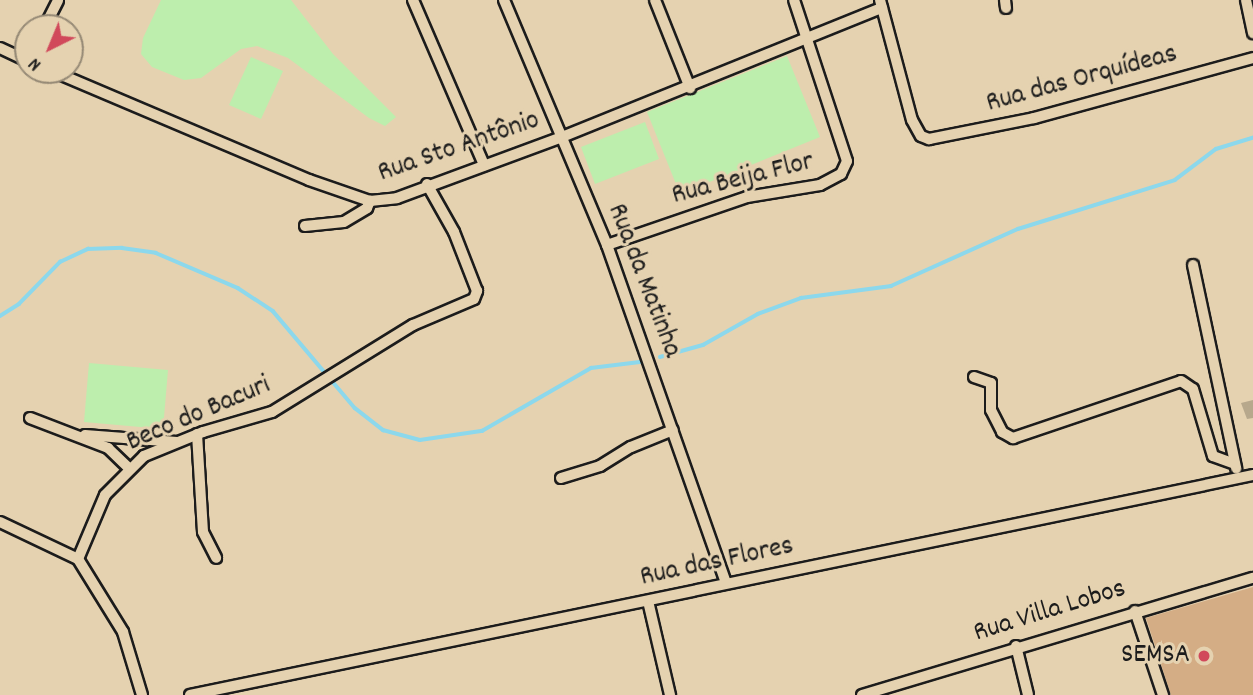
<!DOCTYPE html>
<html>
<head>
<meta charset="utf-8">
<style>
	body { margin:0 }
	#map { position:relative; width:1253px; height:695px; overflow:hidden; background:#e5d2b0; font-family:Dekko,sans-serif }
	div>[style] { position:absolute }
	.green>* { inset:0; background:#bdeead }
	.shadow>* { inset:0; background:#0003 }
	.stream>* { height:3.5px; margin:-1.75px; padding:0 1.75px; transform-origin:1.75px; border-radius:1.75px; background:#8cd8ec }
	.building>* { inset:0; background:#d4ad85 }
	.roads { filter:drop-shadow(2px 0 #1c1c1c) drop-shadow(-2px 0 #1c1c1c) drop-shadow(0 2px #1c1c1c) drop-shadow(0 -2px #1c1c1c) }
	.minor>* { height:10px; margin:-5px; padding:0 5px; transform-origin:5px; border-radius:5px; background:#e5d2b0 }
	.dots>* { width:19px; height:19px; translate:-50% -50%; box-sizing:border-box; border:4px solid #e5d2b0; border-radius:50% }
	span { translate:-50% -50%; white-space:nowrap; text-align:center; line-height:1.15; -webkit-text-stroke:6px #e5d2b0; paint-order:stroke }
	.street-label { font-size:28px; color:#1c1c1c }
	.poi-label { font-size:28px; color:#1c1c1c }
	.right { translate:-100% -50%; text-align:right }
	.north { position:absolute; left:14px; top:14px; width:70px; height:70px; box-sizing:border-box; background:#e5d2b0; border:2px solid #958975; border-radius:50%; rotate:223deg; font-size:19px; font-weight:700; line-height:28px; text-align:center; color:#1c1c1c }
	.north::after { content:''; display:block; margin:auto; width:24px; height:32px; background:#d1495b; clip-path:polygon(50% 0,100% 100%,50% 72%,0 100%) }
</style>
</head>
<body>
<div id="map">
	<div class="green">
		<div style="clip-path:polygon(161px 0,291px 0,333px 54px,396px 117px,385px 126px,369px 118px,288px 58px,257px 46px,241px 49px,201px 78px,184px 80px,152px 67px,141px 54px,143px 38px)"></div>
		<div style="clip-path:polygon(787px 56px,820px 137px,680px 194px,647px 112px)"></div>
		<div style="clip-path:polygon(251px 57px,283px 71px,261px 119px,229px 105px)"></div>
		<div style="clip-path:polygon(645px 122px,659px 159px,595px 184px,581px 147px)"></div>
		<div style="clip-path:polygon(89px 363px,168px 370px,163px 429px,84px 422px)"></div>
	</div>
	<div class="shadow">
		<div style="clip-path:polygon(1253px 400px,1253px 418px,1247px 419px,1241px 403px)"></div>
	</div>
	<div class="stream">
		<div style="left:0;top:316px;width:22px;rotate:-32deg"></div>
		<div style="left:19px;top:304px;width:59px;rotate:-45.7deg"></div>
		<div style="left:60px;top:262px;width:31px;rotate:-25deg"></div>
		<div style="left:88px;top:249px;width:34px;rotate:-2deg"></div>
		<div style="left:122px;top:248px;width:34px;rotate:8deg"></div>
		<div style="left:156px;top:253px;width:89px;rotate:23.1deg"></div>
		<div style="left:238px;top:288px;width:42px;rotate:33.3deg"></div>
		<div style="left:273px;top:311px;width:127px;rotate:49.8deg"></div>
		<div style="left:355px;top:408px;width:36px;rotate:38deg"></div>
		<div style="left:383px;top:430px;width:38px;rotate:15deg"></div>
		<div style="left:420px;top:440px;width:63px;rotate:-8.3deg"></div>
		<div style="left:482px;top:431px;width:126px;rotate:-30deg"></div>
		<div style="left:591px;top:368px;width:49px;rotate:-7deg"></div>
		<div style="left:660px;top:357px;width:45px;rotate:-15.6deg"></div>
		<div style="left:703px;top:345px;width:63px;rotate:-29.4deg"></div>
		<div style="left:758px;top:314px;width:46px;rotate:-20.4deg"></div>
		<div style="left:801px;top:298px;width:91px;rotate:-7.6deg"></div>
		<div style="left:891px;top:286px;width:139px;rotate:-24.2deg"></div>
		<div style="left:1018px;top:229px;width:164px;rotate:-17.3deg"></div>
		<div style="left:1175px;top:180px;width:51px;rotate:-37.1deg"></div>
		<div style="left:1216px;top:149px;width:39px;rotate:-17deg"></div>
	</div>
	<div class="building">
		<div style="clip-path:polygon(1253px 587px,1253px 695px,1171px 695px,1146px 618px)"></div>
	</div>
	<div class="roads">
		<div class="minor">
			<div style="left:413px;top:0;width:180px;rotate:66.7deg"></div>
			<div style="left:504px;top:0;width:266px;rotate:67.2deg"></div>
			<div style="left:607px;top:245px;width:358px;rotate:70.6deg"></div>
			<div style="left:655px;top:0;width:95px;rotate:68.3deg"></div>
			<div style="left:880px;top:0;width:124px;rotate:75.1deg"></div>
			<div style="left:912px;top:120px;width:18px;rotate:61deg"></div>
			<div style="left:921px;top:136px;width:9px;rotate:21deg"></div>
			<div style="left:929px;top:139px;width:107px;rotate:-11.3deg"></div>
			<div style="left:1034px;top:118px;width:227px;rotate:-15.3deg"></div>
			<div style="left:1005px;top:0;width:8px;rotate:83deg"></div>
			<div style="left:1246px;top:0;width:34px;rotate:78deg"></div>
			<div style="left:44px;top:28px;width:31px;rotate:-63deg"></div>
			<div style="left:0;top:48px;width:31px;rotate:25deg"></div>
			<div style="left:50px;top:70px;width:281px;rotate:23deg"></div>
			<div style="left:309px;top:180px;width:65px;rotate:19deg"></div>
			<div style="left:370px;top:201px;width:27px;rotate:-6deg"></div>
			<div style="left:397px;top:198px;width:176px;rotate:-20.3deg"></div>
			<div style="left:562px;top:137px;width:345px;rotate:-22deg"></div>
			<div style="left:305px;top:226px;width:39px;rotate:-6deg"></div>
			<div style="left:344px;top:222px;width:27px;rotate:-31deg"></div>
			<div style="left:367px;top:208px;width:8px;rotate:-67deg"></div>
			<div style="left:607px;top:245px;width:148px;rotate:-18.9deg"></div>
			<div style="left:747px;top:197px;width:74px;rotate:-9.3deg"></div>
			<div style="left:820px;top:185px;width:24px;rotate:-28deg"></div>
			<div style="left:841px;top:174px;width:14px;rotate:-65deg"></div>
			<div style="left:847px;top:161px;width:169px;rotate:-108.2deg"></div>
			<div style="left:1193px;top:265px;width:208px;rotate:78deg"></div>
			<div style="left:974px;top:377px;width:18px;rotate:19deg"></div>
			<div style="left:991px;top:383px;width:27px;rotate:90deg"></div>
			<div style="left:991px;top:410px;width:25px;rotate:63deg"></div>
			<div style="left:1002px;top:432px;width:13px;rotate:29deg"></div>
			<div style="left:1013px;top:438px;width:177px;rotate:-18.7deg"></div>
			<div style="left:1181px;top:381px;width:14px;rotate:34deg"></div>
			<div style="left:1193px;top:389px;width:70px;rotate:73.4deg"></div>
			<div style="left:1213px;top:456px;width:23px;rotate:20deg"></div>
			<div style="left:30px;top:418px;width:84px;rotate:21deg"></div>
			<div style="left:108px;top:448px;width:28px;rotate:44deg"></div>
			<div style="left:197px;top:434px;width:98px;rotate:86.5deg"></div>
			<div style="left:203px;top:532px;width:29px;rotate:63deg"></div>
			<div style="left:85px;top:435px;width:92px;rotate:4.4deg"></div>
			<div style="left:561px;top:478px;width:41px;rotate:-17.1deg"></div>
			<div style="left:600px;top:466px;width:36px;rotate:-32deg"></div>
			<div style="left:631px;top:447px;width:45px;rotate:-22deg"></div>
			<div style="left:0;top:522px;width:86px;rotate:25.4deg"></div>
			<div style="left:78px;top:559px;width:86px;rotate:58.3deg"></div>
			<div style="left:123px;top:632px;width:66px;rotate:73.2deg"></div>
			<div style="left:78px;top:559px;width:69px;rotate:-67.1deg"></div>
			<div style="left:105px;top:495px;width:55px;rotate:-45deg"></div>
			<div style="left:144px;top:456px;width:64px;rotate:-22.1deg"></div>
			<div style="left:203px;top:432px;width:72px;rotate:-16.2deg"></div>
			<div style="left:272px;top:412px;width:166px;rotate:-31.7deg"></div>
			<div style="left:413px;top:325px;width:66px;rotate:-23.1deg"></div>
			<div style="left:474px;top:299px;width:9px;rotate:-69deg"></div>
			<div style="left:477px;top:291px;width:63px;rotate:-111.3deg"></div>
			<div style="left:454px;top:232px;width:55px;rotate:-119.4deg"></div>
			<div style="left:648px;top:601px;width:97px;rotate:76.8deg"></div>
			<div style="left:1135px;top:611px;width:89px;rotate:71.6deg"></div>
			<div style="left:1016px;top:646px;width:50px;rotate:76.2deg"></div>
			<div style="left:190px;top:695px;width:1086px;rotate:-11.69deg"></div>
			<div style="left:862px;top:695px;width:408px;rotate:-16.7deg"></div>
		</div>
	</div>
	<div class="dots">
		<div style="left:1204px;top:656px;background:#d1495b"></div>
	</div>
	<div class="street-label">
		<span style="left:1082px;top:80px;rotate:-15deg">Rua das Orquídeas</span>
		<span style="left:459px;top:148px;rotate:-19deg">Rua Sto Antônio</span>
		<span style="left:743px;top:180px;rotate:-14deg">Rua Beija Flor</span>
		<span style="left:643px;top:281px;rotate:69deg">Rua da Matinha</span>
		<span style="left:199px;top:415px;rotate:-23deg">Beco do Bacuri</span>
		<span style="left:717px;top:563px;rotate:-12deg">Rua das Flores</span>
		<span style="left:1050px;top:612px;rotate:-17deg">Rua Villa Lobos</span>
	</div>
	<div class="poi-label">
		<span class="right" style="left:1190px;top:656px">SEMSA</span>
	</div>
	<div class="north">N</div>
</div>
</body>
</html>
